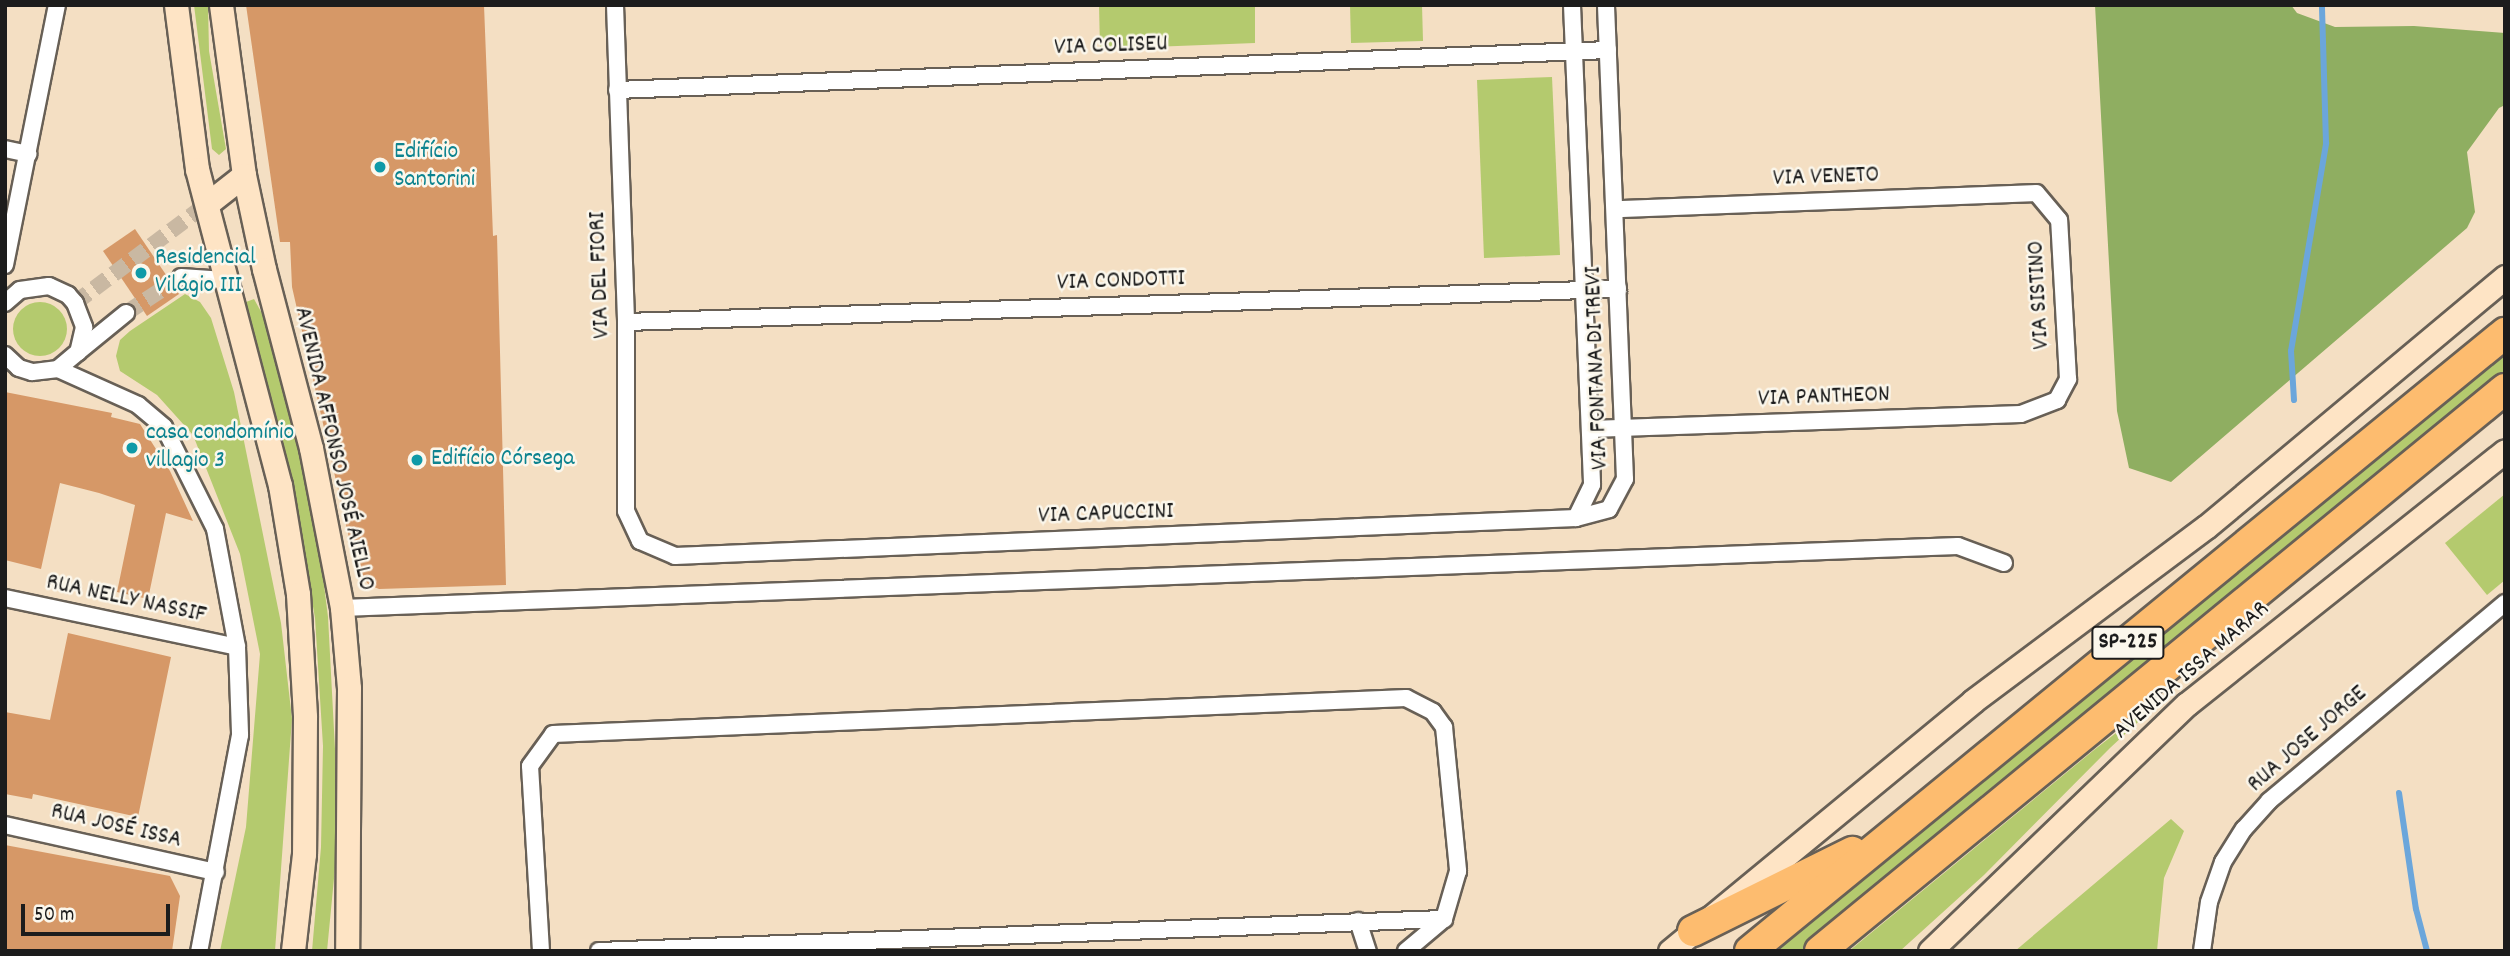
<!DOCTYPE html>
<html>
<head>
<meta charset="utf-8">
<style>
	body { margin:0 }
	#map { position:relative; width:2510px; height:956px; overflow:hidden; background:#f4dfc3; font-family:Dekko,sans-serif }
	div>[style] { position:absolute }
	.green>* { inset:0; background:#b4ca6e }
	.round { border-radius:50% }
	.forest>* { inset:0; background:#8fae61 }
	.stream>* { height:6px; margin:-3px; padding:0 3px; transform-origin:3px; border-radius:3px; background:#6ba6db }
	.building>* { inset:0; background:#d69867 }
	.street-tunnel>* { height:16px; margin-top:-8px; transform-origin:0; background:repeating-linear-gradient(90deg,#c9b8a2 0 16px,transparent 0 24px) }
	.roads { filter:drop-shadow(2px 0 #686056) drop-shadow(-2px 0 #686056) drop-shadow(0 2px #686056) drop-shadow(0 -2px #686056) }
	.street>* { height:16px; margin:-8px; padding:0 8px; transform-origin:8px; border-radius:8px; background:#fff }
	.secondary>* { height:23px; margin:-11.5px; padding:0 11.5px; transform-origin:11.5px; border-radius:11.5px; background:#fee4c5 }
	.highway>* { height:30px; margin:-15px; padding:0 15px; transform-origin:15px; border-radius:15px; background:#fdbc6f }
	.dots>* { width:19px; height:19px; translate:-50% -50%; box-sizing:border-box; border:4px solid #fbf7ec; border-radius:50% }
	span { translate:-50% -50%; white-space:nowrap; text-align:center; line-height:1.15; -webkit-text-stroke:5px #fbf7ec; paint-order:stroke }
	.shield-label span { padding:2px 5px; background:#fbf7ec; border:2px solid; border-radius:5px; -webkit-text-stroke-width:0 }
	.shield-label { font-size:23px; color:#1c1c1c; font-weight:700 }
	.street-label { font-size:24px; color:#1c1c1c }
	.culture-label { font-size:24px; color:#0d838f }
	.left { translate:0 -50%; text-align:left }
	.frame { position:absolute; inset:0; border:7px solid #1c1c1c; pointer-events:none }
	.scale { position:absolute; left:21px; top:904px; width:149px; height:32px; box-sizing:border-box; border:4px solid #1c1c1c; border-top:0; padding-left:9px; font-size:21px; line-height:24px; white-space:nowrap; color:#1c1c1c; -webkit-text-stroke:5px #fbf7ec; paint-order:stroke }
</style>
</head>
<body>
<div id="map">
	<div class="green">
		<div style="clip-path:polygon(194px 5px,208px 5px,209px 51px,226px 149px,219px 155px,212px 149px)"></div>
		<div style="clip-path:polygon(1099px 5px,1255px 5px,1255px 43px,1100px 49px)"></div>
		<div style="clip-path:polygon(1350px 5px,1422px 5px,1423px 41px,1351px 43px)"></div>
		<div style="clip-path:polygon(1552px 77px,1560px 255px,1484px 258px,1477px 80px)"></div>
		<div style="clip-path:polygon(185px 294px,200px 302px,211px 318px,234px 392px,281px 623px,292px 719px,275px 951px,220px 951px,246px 827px,260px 654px,240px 554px,193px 435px,157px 395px,120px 371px,116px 356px,120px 340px,130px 331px)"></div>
		<div style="clip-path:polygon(254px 299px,264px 317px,304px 471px,317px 529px,328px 617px,335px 749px,335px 868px,327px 951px,312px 951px,321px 847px,323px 746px,315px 618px,288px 462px,246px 302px)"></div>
		<div class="round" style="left:13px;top:302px;width:54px;height:54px"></div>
		<div style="clip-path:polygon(2505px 348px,2505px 374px,2319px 529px,1801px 951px,1768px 951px)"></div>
		<div style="clip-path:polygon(2505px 494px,2505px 580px,2487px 595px,2445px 543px)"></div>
		<div style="clip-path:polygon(2179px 684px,2110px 748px,1984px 875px,1900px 951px,1849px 951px,2094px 750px)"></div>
		<div style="clip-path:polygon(2171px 819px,2184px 831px,2164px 878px,2157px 951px,2015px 951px)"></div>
	</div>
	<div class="forest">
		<div style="clip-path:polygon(2095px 5px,2291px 5px,2297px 13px,2335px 27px,2414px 26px,2505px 33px,2505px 105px,2499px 108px,2467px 152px,2475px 212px,2467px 228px,2171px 482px,2129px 468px,2117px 411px)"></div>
	</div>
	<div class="stream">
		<div style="left:2294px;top:400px;width:49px;rotate:-93.5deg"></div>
		<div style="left:2291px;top:351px;width:211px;rotate:-80.4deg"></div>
		<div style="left:2326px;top:143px;width:138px;rotate:-91.7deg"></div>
		<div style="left:2399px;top:793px;width:117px;rotate:81.7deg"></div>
		<div style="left:2416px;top:909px;width:43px;rotate:75.3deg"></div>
	</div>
	<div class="building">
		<div style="clip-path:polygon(246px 5px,484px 5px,493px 236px,497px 235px,506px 585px,379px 589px,369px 585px,356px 569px,292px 287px,290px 242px,280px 242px)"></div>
		<div style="clip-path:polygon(135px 229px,179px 294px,147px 316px,103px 251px)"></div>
		<div style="clip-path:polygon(5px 392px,112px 413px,111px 417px,140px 424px,170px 471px,193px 521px,166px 513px,148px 599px,117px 592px,135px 505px,99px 493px,60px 483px,41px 569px,5px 560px)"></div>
		<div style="clip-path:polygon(68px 633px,171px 657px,138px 817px,33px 794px,32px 799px,5px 794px,5px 712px,50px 720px)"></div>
		<div style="clip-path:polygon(5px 845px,170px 876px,180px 896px,172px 951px,5px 951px)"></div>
	</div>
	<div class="street-tunnel">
		<div style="left:75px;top:303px;width:165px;rotate:-36.9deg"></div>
		<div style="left:126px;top:313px;width:66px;rotate:-33.2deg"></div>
	</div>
	<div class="roads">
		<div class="street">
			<div style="left:615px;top:5px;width:317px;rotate:88deg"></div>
			<div style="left:626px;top:322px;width:189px;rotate:90deg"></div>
			<div style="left:626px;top:511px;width:33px;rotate:65deg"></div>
			<div style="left:640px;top:541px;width:38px;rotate:23deg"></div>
			<div style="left:675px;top:556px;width:902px;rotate:-2.42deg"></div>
			<div style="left:1576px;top:518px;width:34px;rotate:-15deg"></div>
			<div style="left:1609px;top:509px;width:34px;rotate:-62deg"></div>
			<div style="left:1625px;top:479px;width:474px;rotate:-92.3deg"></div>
			<div style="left:1572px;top:5px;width:480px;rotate:87.6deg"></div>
			<div style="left:1592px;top:485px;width:37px;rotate:116deg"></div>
			<div style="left:617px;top:90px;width:992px;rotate:-2.31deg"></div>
			<div style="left:5px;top:149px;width:24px;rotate:12deg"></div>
			<div style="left:5px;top:265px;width:265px;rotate:-78.7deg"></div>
			<div style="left:181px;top:277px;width:44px;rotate:3.9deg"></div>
			<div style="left:5px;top:303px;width:20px;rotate:-41deg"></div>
			<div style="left:20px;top:290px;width:29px;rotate:-8deg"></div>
			<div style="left:49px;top:286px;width:21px;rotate:25deg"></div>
			<div style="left:68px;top:295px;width:11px;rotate:49deg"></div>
			<div style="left:75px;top:303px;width:26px;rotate:69deg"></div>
			<div style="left:84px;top:327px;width:26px;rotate:103deg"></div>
			<div style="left:78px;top:352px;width:26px;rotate:140deg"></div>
			<div style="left:58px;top:369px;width:26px;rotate:173deg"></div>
			<div style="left:32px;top:372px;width:14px;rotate:-163deg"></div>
			<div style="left:19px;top:368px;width:19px;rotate:-137deg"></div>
			<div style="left:626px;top:322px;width:993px;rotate:-1.91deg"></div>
			<div style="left:78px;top:352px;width:62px;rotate:-39.1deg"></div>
			<div style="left:58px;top:369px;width:88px;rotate:24.2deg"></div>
			<div style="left:138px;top:405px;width:34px;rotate:40deg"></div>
			<div style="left:164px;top:427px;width:114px;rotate:63.4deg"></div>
			<div style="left:215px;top:529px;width:120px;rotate:79.4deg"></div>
			<div style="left:237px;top:647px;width:88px;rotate:88deg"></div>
			<div style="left:240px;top:735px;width:220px;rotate:100.7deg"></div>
			<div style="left:1591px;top:429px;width:430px;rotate:-2deg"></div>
			<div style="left:2021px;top:414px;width:39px;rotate:-21deg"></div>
			<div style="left:2057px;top:400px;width:24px;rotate:-62deg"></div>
			<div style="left:2068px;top:379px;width:159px;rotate:-93.2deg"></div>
			<div style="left:2059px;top:220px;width:35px;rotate:-130deg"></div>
			<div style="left:2036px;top:193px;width:419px;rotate:177.8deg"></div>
			<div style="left:5px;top:598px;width:237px;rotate:11.9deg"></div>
			<div style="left:342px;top:608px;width:1617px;rotate:-2.2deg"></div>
			<div style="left:1958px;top:546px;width:49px;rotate:20.3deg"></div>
			<div style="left:5px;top:825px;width:216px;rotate:12.6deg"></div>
			<div style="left:1358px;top:921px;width:32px;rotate:72deg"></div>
			<div style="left:541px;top:951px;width:185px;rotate:-93.4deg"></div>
			<div style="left:530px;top:766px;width:39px;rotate:-54deg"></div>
			<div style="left:553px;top:734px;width:854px;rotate:-2.42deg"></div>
			<div style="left:1406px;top:698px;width:30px;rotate:27deg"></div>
			<div style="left:1433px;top:712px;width:19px;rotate:54deg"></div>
			<div style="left:1444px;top:727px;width:145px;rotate:84.4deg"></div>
			<div style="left:1458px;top:871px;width:50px;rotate:106.3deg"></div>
			<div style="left:1444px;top:919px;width:50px;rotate:139.9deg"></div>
			<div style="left:599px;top:951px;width:846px;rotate:-2.17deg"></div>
			<div style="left:2202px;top:951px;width:49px;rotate:-81.9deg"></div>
			<div style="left:2209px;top:902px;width:42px;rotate:-70.7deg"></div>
			<div style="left:2223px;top:862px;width:39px;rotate:-58deg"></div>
			<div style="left:2244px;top:829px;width:38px;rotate:-48deg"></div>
			<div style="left:2269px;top:801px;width:308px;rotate:-40deg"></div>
		</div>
		<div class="secondary">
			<div style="left:176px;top:5px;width:165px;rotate:82.7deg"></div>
			<div style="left:197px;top:169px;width:327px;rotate:75.3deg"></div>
			<div style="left:280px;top:485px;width:110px;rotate:80.6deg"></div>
			<div style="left:298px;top:594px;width:123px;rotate:86.7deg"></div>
			<div style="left:305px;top:717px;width:137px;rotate:90.4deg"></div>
			<div style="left:304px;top:854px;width:98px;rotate:96.5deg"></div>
			<div style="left:221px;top:5px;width:172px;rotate:82.3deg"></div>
			<div style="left:244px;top:175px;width:96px;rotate:78deg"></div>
			<div style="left:264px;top:269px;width:185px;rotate:75.3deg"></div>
			<div style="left:311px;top:448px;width:163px;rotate:79deg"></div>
			<div style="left:342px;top:608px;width:80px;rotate:85deg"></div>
			<div style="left:349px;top:688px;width:263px;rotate:90.4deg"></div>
			<div style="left:207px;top:204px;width:47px;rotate:-38.1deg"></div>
			<div style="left:1670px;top:951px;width:393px;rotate:-39.5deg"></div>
			<div style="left:1973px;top:701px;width:291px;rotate:-36.8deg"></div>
			<div style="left:2206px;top:527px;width:390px;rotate:-39.9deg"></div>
			<div style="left:1930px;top:951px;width:356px;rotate:-43.9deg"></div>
			<div style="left:2187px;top:704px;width:406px;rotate:-38.5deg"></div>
		</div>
		<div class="highway">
			<div style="left:1693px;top:931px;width:178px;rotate:-26.4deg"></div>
			<div style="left:1750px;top:951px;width:976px;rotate:-39.3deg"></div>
			<div style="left:1820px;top:951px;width:886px;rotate:-39.37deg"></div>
		</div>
	</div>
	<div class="dots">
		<div style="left:380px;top:167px;background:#0f9aa8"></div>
		<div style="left:141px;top:273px;background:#0f9aa8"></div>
		<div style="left:132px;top:448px;background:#0f9aa8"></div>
		<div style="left:417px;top:460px;background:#0f9aa8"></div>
	</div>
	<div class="shield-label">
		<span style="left:2128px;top:643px">SP-225</span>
	</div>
	<div class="street-label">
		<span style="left:1111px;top:47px;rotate:-2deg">VIA COLISEU</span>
		<span style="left:1826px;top:178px;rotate:-2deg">VIA VENETO</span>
		<span style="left:601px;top:275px;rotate:-92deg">VIA DEL FIORI</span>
		<span style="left:1121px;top:282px;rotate:-2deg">VIA CONDOTTI</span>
		<span style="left:2040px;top:295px;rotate:-93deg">VIA SISTINO</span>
		<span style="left:1598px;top:368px;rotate:-92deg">VIA FONTANA DI TREVI</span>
		<span style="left:1824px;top:398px;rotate:-2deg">VIA PANTHEON</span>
		<span style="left:333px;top:449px;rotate:77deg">AVENIDA AFFONSO JOSÉ AIELLO</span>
		<span style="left:1106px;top:515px;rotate:-2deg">VIA CAPUCCINI</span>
		<span style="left:126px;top:600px;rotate:12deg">RUA NELLY NASSIF</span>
		<span style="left:2192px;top:671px;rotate:-41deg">AVENIDA ISSA MARAR</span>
		<span style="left:2308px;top:740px;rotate:-41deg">RUA JOSE JORGE</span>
		<span style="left:116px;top:827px;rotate:13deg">RUA JOSÉ ISSA</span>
	</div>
	<div class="culture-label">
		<span class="left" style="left:394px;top:167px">Edifício<br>Santorini</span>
		<span class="left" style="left:155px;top:273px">Residencial<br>Világio III</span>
		<span class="left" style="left:146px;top:448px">casa condomínio<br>villagio 3</span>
		<span class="left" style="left:431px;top:460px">Edifício Córsega</span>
	</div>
	<div class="frame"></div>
	<div class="scale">50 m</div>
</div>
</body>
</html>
